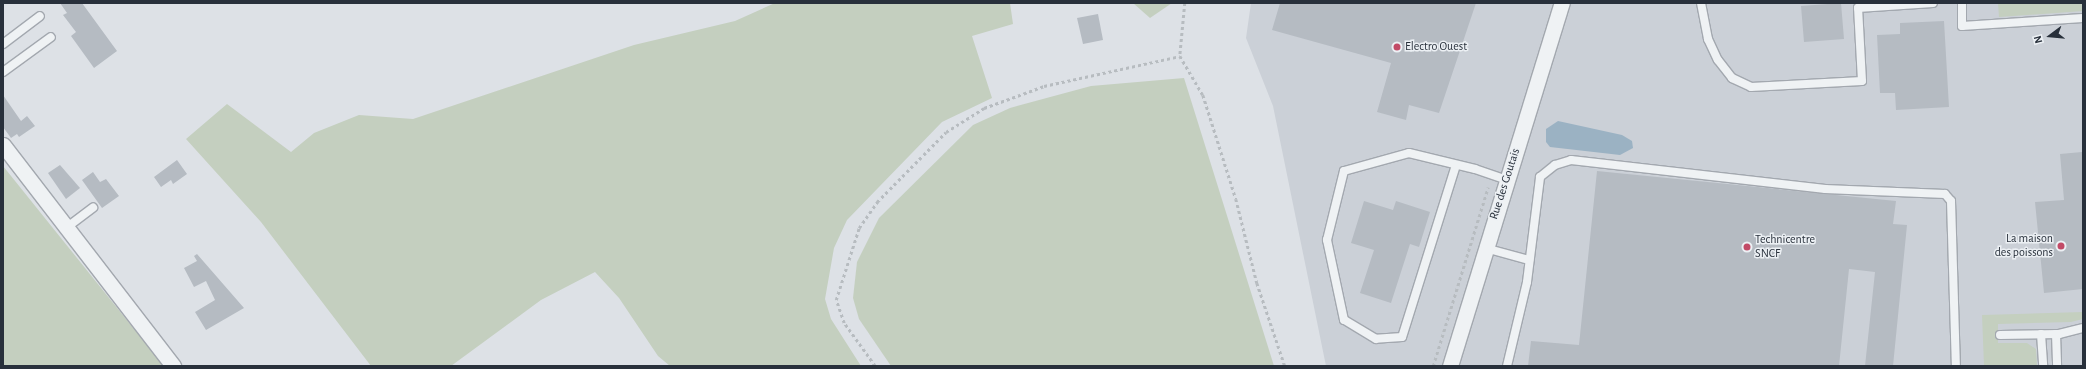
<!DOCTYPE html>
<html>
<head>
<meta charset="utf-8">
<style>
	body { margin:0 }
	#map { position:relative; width:2086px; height:369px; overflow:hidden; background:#dde1e6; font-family:"Alegreya Sans",sans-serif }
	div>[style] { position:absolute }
	.built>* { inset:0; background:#cbd0d7 }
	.green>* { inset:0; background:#c4cfbf }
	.water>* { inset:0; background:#9bb2c3 }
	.building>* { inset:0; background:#b5bbc2 }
	.path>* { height:2.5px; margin-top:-1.25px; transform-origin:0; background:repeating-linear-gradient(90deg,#b7bcc0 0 3px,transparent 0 6px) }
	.roads { filter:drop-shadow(1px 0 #a3a8af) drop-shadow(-1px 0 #a3a8af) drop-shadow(0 1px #a3a8af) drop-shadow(0 -1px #a3a8af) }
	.lane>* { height:8px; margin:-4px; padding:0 4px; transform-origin:4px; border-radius:4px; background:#eff2f4 }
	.street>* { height:15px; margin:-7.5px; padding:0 7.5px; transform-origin:7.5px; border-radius:7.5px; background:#eff2f4 }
	.dots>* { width:11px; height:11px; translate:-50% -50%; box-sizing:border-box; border:2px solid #ecf0f4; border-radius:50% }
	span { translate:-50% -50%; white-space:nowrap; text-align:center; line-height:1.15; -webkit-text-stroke:3px #ecf0f4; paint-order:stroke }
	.poi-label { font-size:12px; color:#28303b }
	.left { translate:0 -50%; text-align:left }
	.right { translate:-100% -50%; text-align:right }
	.street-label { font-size:12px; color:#28303b }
	.frame { position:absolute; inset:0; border:4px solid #28303b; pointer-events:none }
	.north { position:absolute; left:2030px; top:16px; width:40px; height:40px; -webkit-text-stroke:3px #ecf0f4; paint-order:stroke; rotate:254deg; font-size:11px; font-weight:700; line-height:16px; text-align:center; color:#28303b }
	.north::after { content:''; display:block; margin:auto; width:14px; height:18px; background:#28303b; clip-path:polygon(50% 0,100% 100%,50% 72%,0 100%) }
</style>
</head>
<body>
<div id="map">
	<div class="built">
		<div style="clip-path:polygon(1251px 3px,2083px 3px,2083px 366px,1326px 366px,1273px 106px,1246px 38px)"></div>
	</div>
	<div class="green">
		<div style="clip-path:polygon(775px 3px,1010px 3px,1013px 24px,972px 36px,992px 98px,942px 122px,847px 220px,834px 248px,825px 299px,831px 319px,861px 366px,670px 366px,658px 356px,619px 298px,595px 272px,541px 300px,451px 366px,371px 366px,261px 222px,186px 139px,227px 104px,291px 152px,314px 133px,359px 115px,413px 119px,634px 45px,735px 21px)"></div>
		<div style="clip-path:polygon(1133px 3px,1172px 3px,1150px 18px)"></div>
		<div style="clip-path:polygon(1998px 3px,2083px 3px,2083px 11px,1999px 17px)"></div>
		<div style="clip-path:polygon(1184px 78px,1274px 366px,891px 366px,859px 319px,853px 298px,857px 262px,879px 218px,973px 125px,1010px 108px,1091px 86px)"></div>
		<div style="clip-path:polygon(3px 166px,122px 314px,164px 366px,3px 366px)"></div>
		<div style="clip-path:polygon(2083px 312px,2083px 319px,2071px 322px,1998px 324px,1998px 343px,2027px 343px,2036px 349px,2037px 366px,1984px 366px,1982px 315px)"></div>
	</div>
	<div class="water">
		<div style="clip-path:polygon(1558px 121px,1622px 135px,1632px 141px,1633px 148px,1620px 155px,1550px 147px,1546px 142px,1546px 129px)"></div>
	</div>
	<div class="building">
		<div style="clip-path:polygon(60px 3px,82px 3px,117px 51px,94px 68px,71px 36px,76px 32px,63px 15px,67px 13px)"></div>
		<div style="clip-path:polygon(1280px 3px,1476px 3px,1439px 113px,1409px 105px,1406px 120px,1377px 112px,1391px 63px,1272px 30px)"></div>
		<div style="clip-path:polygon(1841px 3px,1844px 39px,1804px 42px,1801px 6px)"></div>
		<div style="clip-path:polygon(1098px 14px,1103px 40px,1083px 44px,1077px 18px)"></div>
		<div style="clip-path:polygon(1944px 21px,1949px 107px,1896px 110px,1895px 93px,1880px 93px,1877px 35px,1900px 34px,1900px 23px)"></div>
		<div style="clip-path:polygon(3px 95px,21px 121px,27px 116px,35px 126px,19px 137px,17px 134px,11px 138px,3px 127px)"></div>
		<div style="clip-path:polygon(2082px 152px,2083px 289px,2044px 293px,2035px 202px,2064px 200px,2060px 154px)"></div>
		<div style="clip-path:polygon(177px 160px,187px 174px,173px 184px,171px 180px,161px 187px,154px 177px)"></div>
		<div style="clip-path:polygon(60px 165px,80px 188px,66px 199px,48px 173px)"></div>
		<div style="clip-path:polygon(1597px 171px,1896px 201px,1893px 224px,1907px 225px,1893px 366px,1865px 366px,1875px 272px,1849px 269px,1839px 366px,1528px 366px,1531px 341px,1579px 345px)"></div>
		<div style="clip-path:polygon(93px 172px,100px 182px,106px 179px,119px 196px,102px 208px,82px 180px)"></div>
		<div style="clip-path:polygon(1364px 201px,1393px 210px,1396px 201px,1430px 212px,1419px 247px,1410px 244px,1391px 303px,1360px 293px,1374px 250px,1351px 243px)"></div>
		<div style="clip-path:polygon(197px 254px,244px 308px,206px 330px,195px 312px,215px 300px,206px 281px,194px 287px,184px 268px,197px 261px,194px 256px)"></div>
	</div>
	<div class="path">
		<div style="left:1185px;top:3px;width:53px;rotate:95.4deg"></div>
		<div style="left:1180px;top:56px;width:45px;rotate:59.5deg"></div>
		<div style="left:1203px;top:95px;width:109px;rotate:72.4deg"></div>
		<div style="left:1236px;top:199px;width:87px;rotate:76deg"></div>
		<div style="left:1257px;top:283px;width:88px;rotate:71.4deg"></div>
		<div style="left:875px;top:366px;width:53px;rotate:-125.8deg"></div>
		<div style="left:844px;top:323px;width:24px;rotate:-109deg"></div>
		<div style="left:836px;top:300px;width:76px;rotate:-72.3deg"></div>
		<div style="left:859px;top:228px;width:32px;rotate:-55deg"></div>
		<div style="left:877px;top:202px;width:98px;rotate:-45.4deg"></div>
		<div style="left:946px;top:132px;width:45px;rotate:-32.3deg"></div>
		<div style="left:984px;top:108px;width:64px;rotate:-20.1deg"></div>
		<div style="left:1044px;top:86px;width:139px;rotate:-12.4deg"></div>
		<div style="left:1433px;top:366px;width:187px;rotate:-72.9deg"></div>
	</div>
	<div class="roads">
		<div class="lane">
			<div style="left:1701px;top:3px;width:37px;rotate:79deg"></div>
			<div style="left:1708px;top:39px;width:23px;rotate:65deg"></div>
			<div style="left:1718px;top:60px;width:23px;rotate:52deg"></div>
			<div style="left:1732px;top:78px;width:21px;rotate:25deg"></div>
			<div style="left:1751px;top:87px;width:111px;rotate:-3.1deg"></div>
			<div style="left:1862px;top:81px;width:73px;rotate:-93.1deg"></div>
			<div style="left:1858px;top:8px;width:75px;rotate:-3.8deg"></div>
			<div style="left:1962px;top:3px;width:23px;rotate:90deg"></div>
			<div style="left:1962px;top:26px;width:121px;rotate:-3.8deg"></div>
			<div style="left:3px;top:44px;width:46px;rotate:-37.1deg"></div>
			<div style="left:3px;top:72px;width:59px;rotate:-36.1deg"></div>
			<div style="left:1456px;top:165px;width:180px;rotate:107.4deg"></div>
			<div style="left:1402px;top:337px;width:26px;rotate:176deg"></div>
			<div style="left:1376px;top:339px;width:37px;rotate:-149deg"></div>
			<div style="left:1344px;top:320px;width:82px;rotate:-102deg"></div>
			<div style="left:1327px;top:240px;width:71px;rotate:-76.2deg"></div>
			<div style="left:1344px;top:171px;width:67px;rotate:-15.5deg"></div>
			<div style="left:1409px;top:153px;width:68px;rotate:13.6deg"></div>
			<div style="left:1475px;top:169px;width:34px;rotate:19deg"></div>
			<div style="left:66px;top:228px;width:34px;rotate:-37deg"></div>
			<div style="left:1485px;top:248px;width:46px;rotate:15.3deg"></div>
			<div style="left:2041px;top:334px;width:32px;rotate:86deg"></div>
			<div style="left:2056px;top:334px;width:32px;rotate:88deg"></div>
			<div style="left:2000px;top:335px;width:59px;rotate:-1deg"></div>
			<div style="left:2059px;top:334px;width:25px;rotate:-14deg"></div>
			<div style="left:1507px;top:366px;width:86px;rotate:-76.6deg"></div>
			<div style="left:1527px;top:282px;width:106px;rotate:-82.9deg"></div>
			<div style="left:1540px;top:177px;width:19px;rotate:-39deg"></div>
			<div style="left:1555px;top:165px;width:17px;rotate:-17deg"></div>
			<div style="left:1571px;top:160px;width:256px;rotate:6.5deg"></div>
			<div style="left:1825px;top:189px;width:120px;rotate:2.4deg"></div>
			<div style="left:1945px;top:194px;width:9px;rotate:49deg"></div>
			<div style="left:1951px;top:201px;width:165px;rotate:88.3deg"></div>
		</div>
		<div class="street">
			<div style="left:3px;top:145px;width:279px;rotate:52.4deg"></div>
			<div style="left:1450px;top:366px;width:380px;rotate:-72.9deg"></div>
		</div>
	</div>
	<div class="dots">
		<div style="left:1397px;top:47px;background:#c24b67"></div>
		<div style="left:2061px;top:246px;background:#c24b67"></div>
		<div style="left:1747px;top:247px;background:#c24b67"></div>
	</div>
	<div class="poi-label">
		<span class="left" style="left:1405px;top:47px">Electro Ouest</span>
		<span class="right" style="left:2053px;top:246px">La maison<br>des poissons</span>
		<span class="left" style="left:1755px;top:247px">Technicentre<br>SNCF</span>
	</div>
	<div class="street-label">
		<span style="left:1505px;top:184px;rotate:-72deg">Rue des Goutais</span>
	</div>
	<div class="frame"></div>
	<div class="north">N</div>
</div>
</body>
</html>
